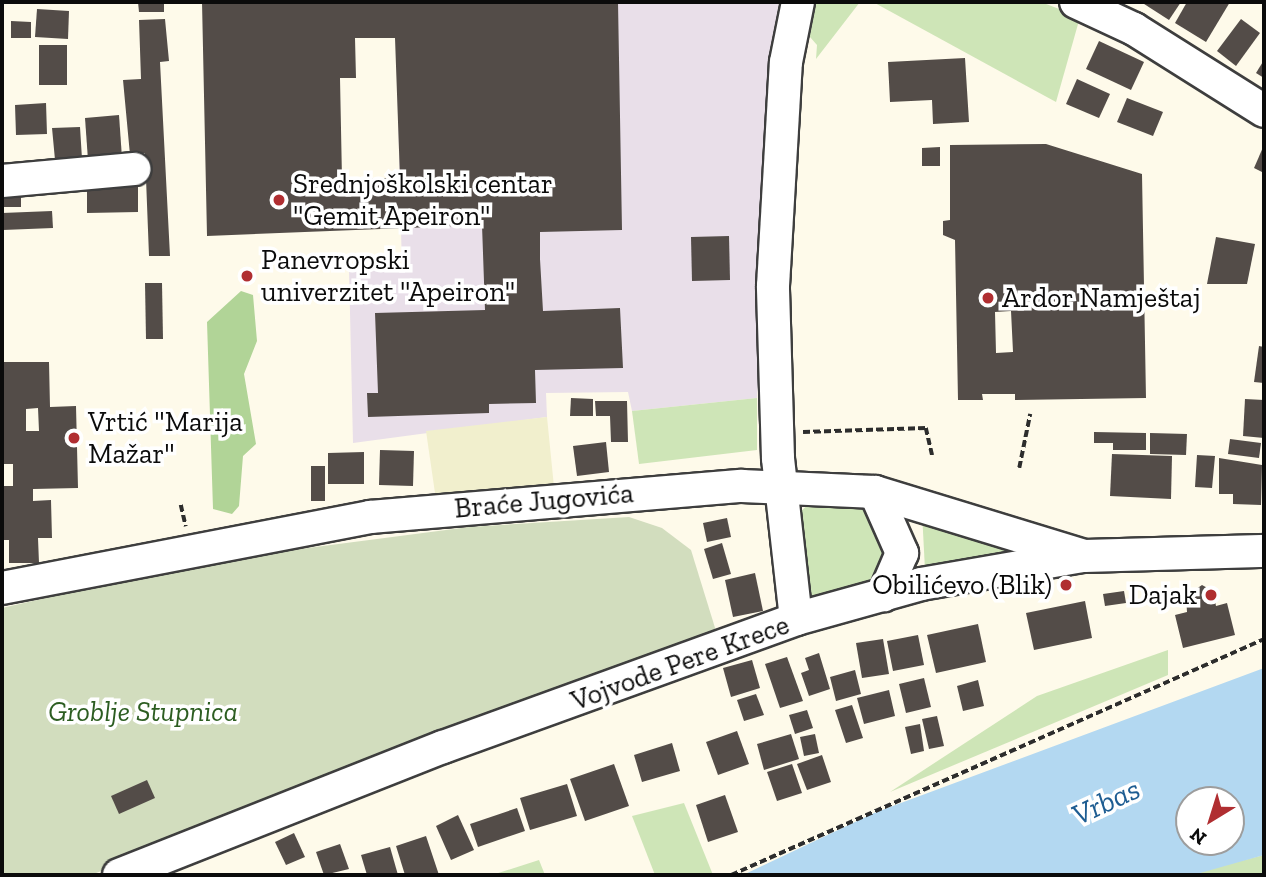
<!DOCTYPE html>
<html>
<head>
<meta charset="utf-8">
<style>
	body { margin:0 }
	#map { position:relative; width:1266px; height:877px; overflow:hidden; background:#fefaea; font-family:"Zilla Slab",serif }
	div>[style] { position:absolute }
	.industrial>* { inset:0; background:#e9dfe9 }
	.farmland>* { inset:0; background:#f1efcd }
	.green>* { inset:0; background:#cee5b7 }
	.forest>* { inset:0; background:#b1d497 }
	.cemetery>* { inset:0; background:#d2ddbe }
	.water>* { inset:0; background:#b3d8f1 }
	.building>* { inset:0; background:#534c48 }
	.path>* { height:3.5px; margin-top:-1.75px; transform-origin:0; background:repeating-linear-gradient(90deg,#2d2d2d 0 7px,transparent 0 10.5px) }
	.roads { filter:drop-shadow(2px 0 #3e3e3e) drop-shadow(-2px 0 #3e3e3e) drop-shadow(0 2px #3e3e3e) drop-shadow(0 -2px #3e3e3e) }
	.minor>* { height:32px; margin:-16px; padding:0 16px; transform-origin:16px; border-radius:16px; background:#fff }
	.dots>* { width:19px; height:19px; translate:-50% -50%; box-sizing:border-box; border:4px solid #fff; border-radius:50% }
	span { translate:-50% -50%; white-space:nowrap; text-align:center; line-height:1.15; -webkit-text-stroke:7px #fff; paint-order:stroke }
	.poi-label { font-size:28px; color:#0b0b0b }
	.left { translate:0 -50%; text-align:left }
	.right { translate:-100% -50%; text-align:right }
	.street-label { font-size:28px; color:#0b0b0b }
	.park-label { font-size:28px; color:#2c5d21; font-style:italic }
	.water-label { font-size:30px; color:#1e5d92; font-style:italic }
	.frame { position:absolute; inset:0; border:4px solid #0b0b0b; pointer-events:none }
	.north { position:absolute; left:1175px; top:786px; width:70px; height:70px; box-sizing:border-box; background:#fff; border:2px solid #9d9d9d; border-radius:50%; rotate:218deg; font-size:19px; font-weight:700; line-height:28px; text-align:center; color:#0b0b0b }
	.north::after { content:''; display:block; margin:auto; width:24px; height:32px; background:#b02e31; clip-path:polygon(50% 0,100% 100%,50% 72%,0 100%) }
</style>
</head>
<body>
<div id="map">
	<div class="industrial">
		<div style="clip-path:polygon(395px 2px,778px 2px,784px 31px,757px 398px,632px 411px,628px 392px,546px 393px,547px 417px,353px 443px,349px 269px,402px 268px)"></div>
	</div>
	<div class="farmland">
		<div style="clip-path:polygon(547px 417px,554px 487px,436px 500px,426px 431px)"></div>
	</div>
	<div class="green">
		<div style="clip-path:polygon(806px 2px,860px 2px,816px 59px,817px 45px,803px 29px)"></div>
		<div style="clip-path:polygon(873px 2px,1041px 2px,1080px 17px,1056px 102px)"></div>
		<div style="clip-path:polygon(757px 398px,757px 450px,639px 464px,632px 411px)"></div>
		<div style="clip-path:polygon(850px 499px,865px 508px,884px 556px,870px 580px,814px 597px,808px 595px,799px 513px,812px 501px)"></div>
		<div style="clip-path:polygon(922px 512px,1030px 549px,925px 570px)"></div>
		<div style="clip-path:polygon(1168px 650px,1168px 675px,890px 792px,1037px 696px)"></div>
		<div style="clip-path:polygon(684px 803px,713px 875px,655px 875px,632px 816px)"></div>
		<div style="clip-path:polygon(1264px 855px,1264px 875px,1193px 875px,1216px 867px)"></div>
		<div style="clip-path:polygon(539px 860px,545px 875px,492px 875px)"></div>
	</div>
	<div class="forest">
		<div style="clip-path:polygon(241px 291px,253px 295px,257px 341px,244px 374px,256px 444px,243px 456px,239px 506px,232px 514px,213px 509px,207px 322px)"></div>
	</div>
	<div class="cemetery">
		<div style="clip-path:polygon(629px 517px,662px 528px,691px 550px,716px 631px,91px 875px,2px 875px,2px 608px,208px 561px,469px 527px)"></div>
	</div>
	<div class="water">
		<div style="clip-path:polygon(evenodd,1264px 668px,1264px 855px,1193px 875px,743px 875px,874px 813px,1264px 668px,1189px 800px,1231px 800px,1231px 842px,1189px 842px,1189px 800px)"></div>
	</div>
	<div class="building">
		<div style="clip-path:polygon(138px 2px,164px 2px,164px 12px,139px 12px)"></div>
		<div style="clip-path:polygon(evenodd,202px 2px,618px 2px,622px 230px,540px 232px,540px 259px,543px 311px,620px 308px,623px 368px,535px 370px,536px 403px,489px 404px,489px 413px,368px 417px,367px 393px,378px 393px,375px 313px,485px 310px,482px 225px,207px 236px,202px 2px,355px 38px,395px 38px,400px 178px,342px 179px,340px 78px,356px 78px,355px 38px)"></div>
		<div style="clip-path:polygon(1141px 2px,1181px 2px,1169px 20px)"></div>
		<div style="clip-path:polygon(1187px 2px,1230px 2px,1206px 42px,1175px 23px)"></div>
		<div style="clip-path:polygon(37px 9px,69px 11px,68px 39px,35px 37px)"></div>
		<div style="clip-path:polygon(165px 19px,169px 61px,160px 62px,170px 256px,149px 256px,145px 153px,130px 155px,123px 80px,141px 79px,139px 20px)"></div>
		<div style="clip-path:polygon(1241px 19px,1260px 33px,1236px 66px,1217px 51px)"></div>
		<div style="clip-path:polygon(11px 21px,31px 22px,31px 38px,11px 38px)"></div>
		<div style="clip-path:polygon(1099px 41px,1144px 62px,1131px 90px,1086px 69px)"></div>
		<div style="clip-path:polygon(39px 45px,67px 45px,67px 85px,39px 85px)"></div>
		<div style="clip-path:polygon(965px 58px,969px 122px,933px 124px,932px 100px,890px 102px,888px 62px)"></div>
		<div style="clip-path:polygon(1264px 60px,1264px 78px,1256px 73px)"></div>
		<div style="clip-path:polygon(1077px 79px,1110px 94px,1099px 118px,1066px 104px)"></div>
		<div style="clip-path:polygon(1127px 98px,1163px 112px,1153px 136px,1117px 122px)"></div>
		<div style="clip-path:polygon(46px 103px,47px 134px,16px 135px,15px 105px)"></div>
		<div style="clip-path:polygon(119px 115px,122px 158px,88px 160px,85px 118px)"></div>
		<div style="clip-path:polygon(80px 127px,82px 159px,55px 160px,52px 128px)"></div>
		<div style="clip-path:polygon(evenodd,1046px 144px,1142px 174px,1146px 398px,1015px 400px,1015px 394px,982px 394px,983px 400px,958px 400px,955px 240px,943px 235px,943px 221px,950px 220px,950px 145px,1046px 144px,1011px 311px,1013px 352px,996px 353px,995px 312px,1011px 311px)"></div>
		<div style="clip-path:polygon(1264px 145px,1264px 173px,1254px 168px)"></div>
		<div style="clip-path:polygon(940px 147px,940px 166px,922px 166px,922px 148px)"></div>
		<div style="clip-path:polygon(138px 186px,138px 212px,87px 213px,87px 188px)"></div>
		<div style="clip-path:polygon(4px 193px,21px 193px,21px 207px,4px 207px)"></div>
		<div style="clip-path:polygon(52px 211px,53px 228px,3px 230px,2px 213px)"></div>
		<div style="clip-path:polygon(729px 236px,730px 280px,692px 281px,691px 237px)"></div>
		<div style="clip-path:polygon(1216px 237px,1255px 244px,1247px 284px,1207px 284px)"></div>
		<div style="clip-path:polygon(145px 283px,162px 283px,163px 339px,146px 339px)"></div>
		<div style="clip-path:polygon(1259px 346px,1264px 347px,1264px 383px,1254px 382px)"></div>
		<div style="clip-path:polygon(evenodd,2px 362px,49px 362px,50px 407px,76px 406px,78px 488px,33px 489px,33px 501px,51px 500px,52px 538px,38px 538px,39px 563px,9px 563px,9px 540px,2px 540px,2px 486px,13px 486px,13px 464px,2px 464px,2px 362px,38px 408px,39px 431px,26px 431px,26px 409px,38px 408px)"></div>
		<div style="clip-path:polygon(571px 398px,593px 399px,593px 416px,570px 416px)"></div>
		<div style="clip-path:polygon(1245px 399px,1264px 400px,1264px 438px,1243px 436px)"></div>
		<div style="clip-path:polygon(595px 401px,627px 401px,628px 442px,611px 442px,610px 416px,596px 416px)"></div>
		<div style="clip-path:polygon(1094px 432px,1146px 433px,1146px 450px,1113px 450px,1113px 443px,1094px 443px)"></div>
		<div style="clip-path:polygon(1150px 433px,1187px 434px,1186px 455px,1150px 454px)"></div>
		<div style="clip-path:polygon(1230px 439px,1261px 443px,1259px 458px,1228px 454px)"></div>
		<div style="clip-path:polygon(606px 442px,609px 472px,577px 476px,573px 446px)"></div>
		<div style="clip-path:polygon(380px 450px,414px 451px,413px 486px,379px 485px)"></div>
		<div style="clip-path:polygon(364px 452px,364px 484px,328px 484px,328px 453px)"></div>
		<div style="clip-path:polygon(1112px 454px,1172px 456px,1171px 499px,1110px 496px)"></div>
		<div style="clip-path:polygon(1197px 455px,1215px 456px,1212px 488px,1195px 487px)"></div>
		<div style="clip-path:polygon(1219px 458px,1262px 465px,1261px 505px,1233px 504px,1233px 494px,1219px 494px)"></div>
		<div style="clip-path:polygon(311px 466px,325px 466px,325px 501px,311px 501px)"></div>
		<div style="clip-path:polygon(727px 518px,731px 537px,707px 542px,703px 523px)"></div>
		<div style="clip-path:polygon(722px 543px,731px 574px,713px 579px,704px 549px)"></div>
		<div style="clip-path:polygon(755px 573px,763px 611px,733px 617px,725px 580px)"></div>
		<div style="clip-path:polygon(1202px 585px,1213px 591px,1216px 606px,1227px 603px,1235px 635px,1183px 648px,1175px 615px,1187px 612px,1186px 596px)"></div>
		<div style="clip-path:polygon(1124px 591px,1126px 603px,1105px 606px,1103px 594px)"></div>
		<div style="clip-path:polygon(1085px 601px,1092px 638px,1034px 650px,1026px 613px)"></div>
		<div style="clip-path:polygon(978px 624px,986px 662px,936px 673px,927px 635px)"></div>
		<div style="clip-path:polygon(918px 635px,924px 665px,893px 671px,887px 641px)"></div>
		<div style="clip-path:polygon(883px 639px,889px 674px,862px 678px,856px 643px)"></div>
		<div style="clip-path:polygon(819px 653px,830px 689px,809px 696px,801px 673px,809px 670px,805px 658px)"></div>
		<div style="clip-path:polygon(787px 657px,803px 701px,780px 708px,765px 664px)"></div>
		<div style="clip-path:polygon(752px 660px,760px 688px,731px 697px,723px 668px)"></div>
		<div style="clip-path:polygon(855px 670px,861px 694px,836px 701px,830px 677px)"></div>
		<div style="clip-path:polygon(924px 678px,931px 707px,906px 713px,899px 684px)"></div>
		<div style="clip-path:polygon(978px 680px,984px 706px,963px 711px,957px 686px)"></div>
		<div style="clip-path:polygon(889px 690px,895px 716px,864px 724px,857px 698px)"></div>
		<div style="clip-path:polygon(756px 694px,764px 715px,744px 721px,737px 700px)"></div>
		<div style="clip-path:polygon(852px 705px,863px 738px,846px 743px,835px 710px)"></div>
		<div style="clip-path:polygon(807px 710px,813px 728px,795px 734px,789px 715px)"></div>
		<div style="clip-path:polygon(937px 716px,944px 746px,929px 749px,922px 719px)"></div>
		<div style="clip-path:polygon(920px 724px,924px 751px,911px 754px,905px 727px)"></div>
		<div style="clip-path:polygon(737px 731px,749px 764px,718px 775px,706px 742px)"></div>
		<div style="clip-path:polygon(791px 734px,799px 759px,764px 770px,757px 744px)"></div>
		<div style="clip-path:polygon(815px 734px,819px 753px,804px 756px,800px 737px)"></div>
		<div style="clip-path:polygon(672px 743px,680px 771px,642px 782px,634px 755px)"></div>
		<div style="clip-path:polygon(822px 755px,831px 782px,807px 790px,797px 764px)"></div>
		<div style="clip-path:polygon(614px 764px,629px 806px,585px 821px,570px 779px)"></div>
		<div style="clip-path:polygon(792px 764px,802px 793px,777px 801px,767px 772px)"></div>
		<div style="clip-path:polygon(147px 780px,155px 798px,119px 814px,111px 796px)"></div>
		<div style="clip-path:polygon(567px 784px,577px 816px,530px 830px,520px 798px)"></div>
		<div style="clip-path:polygon(725px 795px,738px 832px,708px 842px,696px 805px)"></div>
		<div style="clip-path:polygon(517px 808px,525px 831px,478px 847px,470px 824px)"></div>
		<div style="clip-path:polygon(458px 815px,474px 850px,451px 860px,436px 826px)"></div>
		<div style="clip-path:polygon(294px 833px,305px 857px,286px 865px,275px 842px)"></div>
		<div style="clip-path:polygon(426px 836px,439px 875px,405px 875px,396px 846px)"></div>
		<div style="clip-path:polygon(340px 844px,349px 869px,324px 875px,316px 852px)"></div>
		<div style="clip-path:polygon(390px 847px,398px 875px,367px 875px,361px 855px)"></div>
	</div>
	<div class="path">
		<div style="left:803px;top:432px;width:123px;rotate:-1.9deg"></div>
		<div style="left:926px;top:428px;width:28px;rotate:77deg"></div>
		<div style="left:1019px;top:468px;width:55px;rotate:-78.5deg"></div>
		<div style="left:181px;top:505px;width:22px;rotate:77deg"></div>
		<div style="left:731px;top:875px;width:583px;rotate:-23.88deg"></div>
	</div>
	<div class="roads">
		<div class="minor">
			<div style="left:1076px;top:2px;width:64px;rotate:25deg"></div>
			<div style="left:1134px;top:29px;width:154px;rotate:32.2deg"></div>
			<div style="left:2px;top:181px;width:133px;rotate:-5.2deg"></div>
			<div style="left:875px;top:492px;width:67px;rotate:66.1deg"></div>
			<div style="left:902px;top:553px;width:46px;rotate:113.2deg"></div>
			<div style="left:2px;top:588px;width:375px;rotate:-10.9deg"></div>
			<div style="left:370px;top:517px;width:373px;rotate:-4.8deg"></div>
			<div style="left:742px;top:486px;width:133px;rotate:2.6deg"></div>
			<div style="left:875px;top:492px;width:215px;rotate:17deg"></div>
			<div style="left:796px;top:619px;width:162px;rotate:-96.4deg"></div>
			<div style="left:778px;top:458px;width:172px;rotate:-91.7deg"></div>
			<div style="left:773px;top:286px;width:224px;rotate:-86.7deg"></div>
			<div style="left:786px;top:62px;width:61px;rotate:-78.7deg"></div>
			<div style="left:119px;top:875px;width:348px;rotate:-21.6deg"></div>
			<div style="left:443px;top:747px;width:375px;rotate:-19.9deg"></div>
			<div style="left:796px;top:619px;width:130px;rotate:-15.6deg"></div>
			<div style="left:921px;top:584px;width:164px;rotate:-9.8deg"></div>
			<div style="left:1083px;top:556px;width:181px;rotate:-1.6deg"></div>
		</div>
	</div>
	<div class="dots">
		<div style="left:279px;top:200px;background:#b02e31"></div>
		<div style="left:247px;top:276px;background:#b02e31"></div>
		<div style="left:988px;top:298px;background:#b02e31"></div>
		<div style="left:74px;top:438px;background:#b02e31"></div>
		<div style="left:1066px;top:585px;background:#b02e31"></div>
		<div style="left:1211px;top:595px;background:#b02e31"></div>
	</div>
	<div class="poi-label">
		<span class="left" style="left:293px;top:200px">Srednjoškolski centar<br>"Gemit Apeiron"</span>
		<span class="left" style="left:261px;top:276px">Panevropski<br>univerzitet "Apeiron"</span>
		<span class="left" style="left:1002px;top:298px">Ardor Namještaj</span>
		<span class="left" style="left:88px;top:438px">Vrtić "Marija<br>Mažar"</span>
		<span class="right" style="left:1052px;top:585px">Obilićevo (Blik)</span>
		<span class="right" style="left:1197px;top:595px">Dajak</span>
	</div>
	<div class="street-label">
		<span style="left:544px;top:501px;rotate:-5deg">Braće Jugovića</span>
		<span style="left:680px;top:663px;rotate:-20deg">Vojvode Pere Krece</span>
	</div>
	<div class="park-label">
		<span style="left:143px;top:712px">Groblje Stupnica</span>
	</div>
	<div class="water-label">
		<span style="left:1106px;top:802px;rotate:-25deg">Vrbas</span>
	</div>
	<div class="frame"></div>
	<div class="north">N</div>
</div>
</body>
</html>
